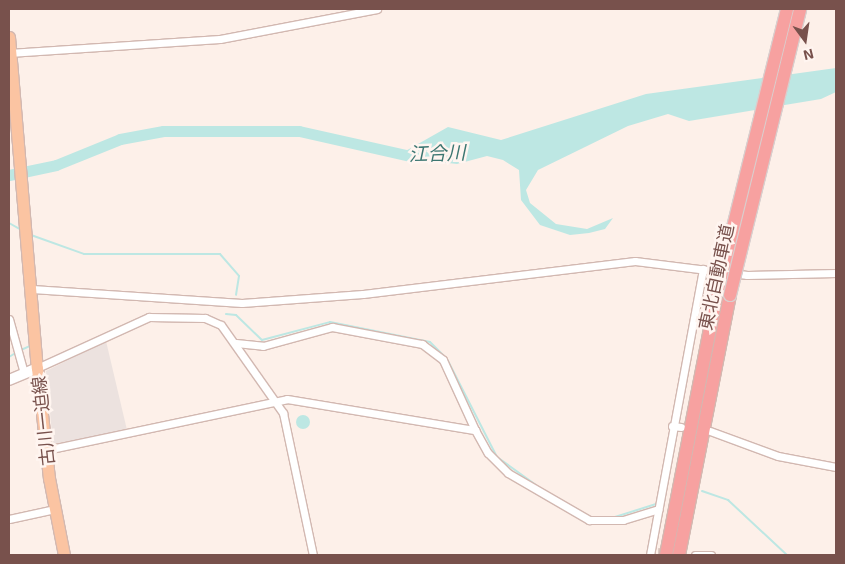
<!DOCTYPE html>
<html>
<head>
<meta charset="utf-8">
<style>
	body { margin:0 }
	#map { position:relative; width:845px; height:564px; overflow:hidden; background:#fdf0e9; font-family:"Exo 2","Noto Sans JP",sans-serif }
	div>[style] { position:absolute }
	.industrial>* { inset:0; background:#ece2df }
	.water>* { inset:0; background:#bde7e3 }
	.round { border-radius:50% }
	.stream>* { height:2px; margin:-1px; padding:0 1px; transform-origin:1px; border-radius:1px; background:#bde7e3 }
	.river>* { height:11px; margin:-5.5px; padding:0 5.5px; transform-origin:5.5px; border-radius:5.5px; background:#bde7e3 }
	.street-tunnel>* { height:7px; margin-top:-3.5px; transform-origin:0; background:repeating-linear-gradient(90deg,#dcc8c2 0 7px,transparent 0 10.5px) }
	.roads { filter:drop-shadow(1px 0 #d2b8b1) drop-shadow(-1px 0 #d2b8b1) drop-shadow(0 1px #d2b8b1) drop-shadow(0 -1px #d2b8b1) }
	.street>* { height:7px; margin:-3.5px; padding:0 3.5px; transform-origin:3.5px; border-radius:3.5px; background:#fff }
	.secondary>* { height:10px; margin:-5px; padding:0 5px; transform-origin:5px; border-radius:5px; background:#fff }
	.primary>* { height:11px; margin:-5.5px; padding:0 5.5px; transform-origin:5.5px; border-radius:5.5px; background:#fbc4a2 }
	.highway>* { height:12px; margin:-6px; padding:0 6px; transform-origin:6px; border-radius:6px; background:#f7a1a0 }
	.bridges { filter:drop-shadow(1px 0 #d9cecd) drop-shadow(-1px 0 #d9cecd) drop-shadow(0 1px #d9cecd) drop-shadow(0 -1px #d9cecd) }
	.highway-bridge>* { height:12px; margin:-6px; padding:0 6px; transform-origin:6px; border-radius:6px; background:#f7a1a0 }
	span { translate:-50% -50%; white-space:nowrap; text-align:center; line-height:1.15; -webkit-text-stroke:5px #fff5f0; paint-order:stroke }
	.street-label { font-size:18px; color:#78514c }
	.water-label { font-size:19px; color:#3c7671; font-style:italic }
	.frame { position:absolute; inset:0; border:10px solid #78514c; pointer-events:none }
	.north { position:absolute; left:780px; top:15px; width:50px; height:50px; -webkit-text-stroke:4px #fff5f0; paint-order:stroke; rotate:166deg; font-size:14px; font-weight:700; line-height:20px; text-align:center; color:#78514c }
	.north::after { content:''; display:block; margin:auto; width:18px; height:22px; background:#78514c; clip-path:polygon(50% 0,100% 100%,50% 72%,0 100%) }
</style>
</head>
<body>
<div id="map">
	<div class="industrial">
		<div style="clip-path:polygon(106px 341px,127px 430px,53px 444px,46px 371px)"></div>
	</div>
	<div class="water">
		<div style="clip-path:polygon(836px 68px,836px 92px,821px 99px,689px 121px,668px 114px,628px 126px,538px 170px,526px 190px,530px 203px,556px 224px,587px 229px,613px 218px,605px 229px,589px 233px,570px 235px,540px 225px,521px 200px,519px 170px,503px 160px,487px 156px,457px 164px,395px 157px,448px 127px,501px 140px,646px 94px)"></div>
		<div class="round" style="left:296px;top:415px;width:14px;height:14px"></div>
	</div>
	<div class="stream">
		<div style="left:9px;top:223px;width:13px;rotate:29deg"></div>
		<div style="left:31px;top:235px;width:56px;rotate:19.7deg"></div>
		<div style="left:84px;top:254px;width:136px"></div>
		<div style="left:220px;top:254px;width:29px;rotate:49deg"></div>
		<div style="left:239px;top:276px;width:19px;rotate:99deg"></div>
		<div style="left:226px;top:314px;width:10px;rotate:6deg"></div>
		<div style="left:236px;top:315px;width:36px;rotate:44deg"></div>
		<div style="left:262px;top:340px;width:70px;rotate:-14.8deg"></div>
		<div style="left:330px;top:322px;width:102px;rotate:11.3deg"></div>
		<div style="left:430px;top:342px;width:24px;rotate:45deg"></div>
		<div style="left:447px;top:359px;width:110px;rotate:63deg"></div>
		<div style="left:497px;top:457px;width:48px;rotate:35.7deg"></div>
		<div style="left:21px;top:350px;width:10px;rotate:-24deg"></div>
		<div style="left:9px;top:357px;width:9px;rotate:-32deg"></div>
		<div style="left:702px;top:491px;width:28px;rotate:19deg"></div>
		<div style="left:728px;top:500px;width:81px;rotate:43deg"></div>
		<div style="left:615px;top:517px;width:43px;rotate:-17.6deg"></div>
	</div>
	<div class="river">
		<div style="left:9px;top:175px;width:48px;rotate:-12deg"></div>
		<div style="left:56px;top:165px;width:69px;rotate:-22.1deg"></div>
		<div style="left:120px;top:139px;width:44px;rotate:-10.5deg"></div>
		<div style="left:163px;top:131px;width:136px"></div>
		<div style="left:299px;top:131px;width:118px;rotate:12.7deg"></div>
	</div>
	<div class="street-tunnel">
		<div style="left:658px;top:551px;width:12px;rotate:5deg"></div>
	</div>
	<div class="roads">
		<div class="street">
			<div style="left:9px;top:53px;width:211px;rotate:-3.8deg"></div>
			<div style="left:220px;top:39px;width:160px;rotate:-10.8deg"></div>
			<div style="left:32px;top:289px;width:210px;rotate:3.8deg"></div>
			<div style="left:242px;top:303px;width:121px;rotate:-4.3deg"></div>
			<div style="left:363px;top:294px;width:274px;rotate:-6.9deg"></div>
			<div style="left:635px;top:261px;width:113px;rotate:7.1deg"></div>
			<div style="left:747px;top:275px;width:89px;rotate:-1.3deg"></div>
			<div style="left:9px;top:319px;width:56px;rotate:74.5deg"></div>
			<div style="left:236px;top:343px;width:27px;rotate:6deg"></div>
			<div style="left:263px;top:346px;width:72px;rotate:-15.4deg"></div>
			<div style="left:332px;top:327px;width:92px;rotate:10.7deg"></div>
			<div style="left:422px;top:344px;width:26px;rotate:37deg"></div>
			<div style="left:443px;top:360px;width:77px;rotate:65.4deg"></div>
			<div style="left:475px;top:430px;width:26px;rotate:61deg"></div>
			<div style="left:488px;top:453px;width:28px;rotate:45deg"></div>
			<div style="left:508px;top:473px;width:94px;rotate:30.1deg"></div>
			<div style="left:589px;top:520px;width:34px"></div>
			<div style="left:623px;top:520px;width:37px;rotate:-17deg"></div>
			<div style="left:37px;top:368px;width:123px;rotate:-24.5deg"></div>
			<div style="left:149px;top:317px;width:56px;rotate:1deg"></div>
			<div style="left:205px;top:318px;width:17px;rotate:24deg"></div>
			<div style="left:221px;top:325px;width:108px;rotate:54.8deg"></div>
			<div style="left:283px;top:413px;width:145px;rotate:78.1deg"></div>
			<div style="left:672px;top:426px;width:9px;rotate:6deg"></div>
			<div style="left:710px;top:431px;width:72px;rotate:20.2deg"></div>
			<div style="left:778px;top:456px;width:59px;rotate:10.7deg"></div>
			<div style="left:46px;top:450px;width:246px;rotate:-11.9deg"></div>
			<div style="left:287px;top:399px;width:191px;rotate:9.4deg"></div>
			<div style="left:9px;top:519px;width:47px;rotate:-12.3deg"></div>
			<div style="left:650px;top:555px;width:291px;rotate:-79.5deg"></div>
			<div style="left:695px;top:555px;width:16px"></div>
		</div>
		<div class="secondary">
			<div style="left:9px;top:380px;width:30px;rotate:-23deg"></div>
		</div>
		<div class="primary">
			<div style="left:9px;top:37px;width:332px;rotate:85.2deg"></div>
			<div style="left:37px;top:368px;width:111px;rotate:83.8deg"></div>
			<div style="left:49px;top:478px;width:78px;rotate:79deg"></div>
		</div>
		<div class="highway">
			<div style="left:666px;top:555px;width:268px;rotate:-79deg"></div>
			<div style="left:679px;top:555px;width:265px;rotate:-78.9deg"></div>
		</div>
	</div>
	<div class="bridges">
		<div class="highway-bridge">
			<div style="left:717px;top:292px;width:292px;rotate:-76.1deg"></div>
			<div style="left:730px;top:295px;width:294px;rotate:-76.2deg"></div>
		</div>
	</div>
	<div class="street-label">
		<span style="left:716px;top:277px;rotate:-78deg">東北自動車道</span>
		<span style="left:43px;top:421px;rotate:-96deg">古川一迫線</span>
	</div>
	<div class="water-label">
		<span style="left:437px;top:153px;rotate:-2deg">江合川</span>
	</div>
	<div class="frame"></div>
	<div class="north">N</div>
</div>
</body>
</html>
